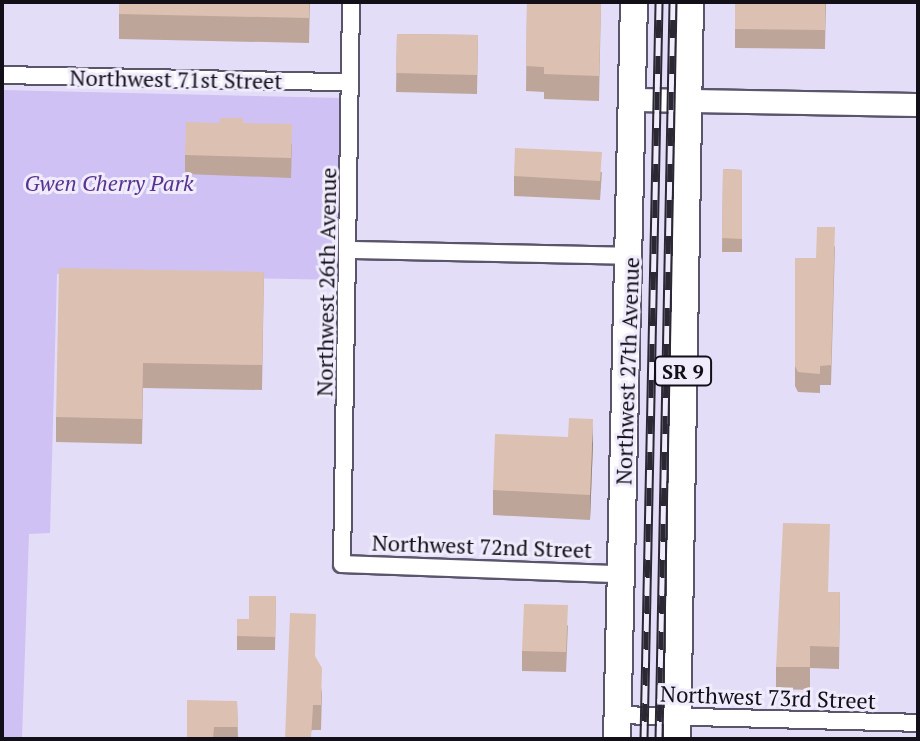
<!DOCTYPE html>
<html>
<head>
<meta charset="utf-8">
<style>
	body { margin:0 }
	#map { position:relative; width:920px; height:741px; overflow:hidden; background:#e4ddf8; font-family:"PT Serif",serif }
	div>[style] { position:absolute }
	.green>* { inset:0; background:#cfc1f3 }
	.roads { filter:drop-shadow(2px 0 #5b556c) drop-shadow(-2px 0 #5b556c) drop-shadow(0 2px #5b556c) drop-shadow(0 -2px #5b556c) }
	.minor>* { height:16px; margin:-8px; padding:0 8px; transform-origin:8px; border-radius:8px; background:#fff }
	.tertiary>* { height:22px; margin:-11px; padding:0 11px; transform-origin:11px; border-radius:11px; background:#fff }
	.primary>* { height:26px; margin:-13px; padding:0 13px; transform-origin:13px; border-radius:13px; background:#fff }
	.rail>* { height:9px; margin-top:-4.5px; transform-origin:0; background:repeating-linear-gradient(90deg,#f0ecfc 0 18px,#2b2833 0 36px); box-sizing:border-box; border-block:2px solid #2b2833 }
	.wall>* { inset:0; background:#bda699 }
	.shaded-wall>* { inset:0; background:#9a877d }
	.building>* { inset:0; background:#dcc1b2 }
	span { translate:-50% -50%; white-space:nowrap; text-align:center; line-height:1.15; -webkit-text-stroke:6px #f0ecfc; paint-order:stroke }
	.shield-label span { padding:2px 6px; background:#f0ecfc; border:2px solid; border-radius:6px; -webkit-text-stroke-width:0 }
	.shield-label { font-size:20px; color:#120f18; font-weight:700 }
	.street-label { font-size:22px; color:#120f18 }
	.park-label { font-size:22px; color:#583491; font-style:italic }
	.frame { position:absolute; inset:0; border:4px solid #120f18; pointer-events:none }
</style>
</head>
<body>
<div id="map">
	<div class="green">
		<div style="clip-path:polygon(2px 90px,344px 98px,340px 280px,57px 274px,50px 533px,29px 534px,22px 739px,2px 739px)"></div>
	</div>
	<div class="roads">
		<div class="minor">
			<div style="left:351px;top:2px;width:562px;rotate:90.92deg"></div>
			<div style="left:342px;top:564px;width:277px;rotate:2.1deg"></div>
			<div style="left:2px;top:75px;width:348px;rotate:1.2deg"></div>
			<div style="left:350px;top:250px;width:280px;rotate:1.2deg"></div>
			<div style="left:617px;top:715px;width:301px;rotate:1.5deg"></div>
		</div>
		<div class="tertiary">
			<div style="left:634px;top:100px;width:284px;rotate:1deg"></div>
		</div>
		<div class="primary">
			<div style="left:617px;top:739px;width:737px;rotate:-88.68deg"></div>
			<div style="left:677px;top:739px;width:737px;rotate:-88.99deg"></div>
		</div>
	</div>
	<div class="rail">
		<div style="left:644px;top:739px;width:737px;rotate:-88.83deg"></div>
		<div style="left:659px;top:739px;width:737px;rotate:-88.91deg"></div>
	</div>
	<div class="wall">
		<div style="clip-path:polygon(310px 2px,309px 43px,119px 39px,119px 14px)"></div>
		<div style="clip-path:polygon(527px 2px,601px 2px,599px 101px,544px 99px,544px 92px,526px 91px)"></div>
		<div style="clip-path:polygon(735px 2px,826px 2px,825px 49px,735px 48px)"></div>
		<div style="clip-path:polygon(397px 34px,478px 35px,477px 94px,396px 92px)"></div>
		<div style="clip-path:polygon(220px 123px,243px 123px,292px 144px,291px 178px,185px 174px,185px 155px)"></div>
		<div style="clip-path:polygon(723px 169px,742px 170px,742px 252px,722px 252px)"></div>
		<div style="clip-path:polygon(602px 172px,600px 200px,514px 196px,514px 176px)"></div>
		<div style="clip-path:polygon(835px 246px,831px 385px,820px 385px,820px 393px,798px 392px,795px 386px,795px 258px,816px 258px)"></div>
		<div style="clip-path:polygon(264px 272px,262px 390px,143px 388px,142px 444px,56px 442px,56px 417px)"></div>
		<div style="clip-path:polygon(568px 437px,593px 444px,590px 520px,493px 515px,493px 490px)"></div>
		<div style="clip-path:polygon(829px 592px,840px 592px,839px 669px,810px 668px,810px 690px,776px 689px,776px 667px)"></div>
		<div style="clip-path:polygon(276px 596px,275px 650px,237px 650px,237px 619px,249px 619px)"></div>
		<div style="clip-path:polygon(568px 625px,566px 672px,522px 671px,522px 651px)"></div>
		<div style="clip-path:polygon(315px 657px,322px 693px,321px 730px,313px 730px,285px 739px)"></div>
		<div style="clip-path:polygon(237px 701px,238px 739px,187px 739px)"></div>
	</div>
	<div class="shaded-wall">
		<div style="clip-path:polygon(593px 419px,593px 444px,590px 520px,590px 495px)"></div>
	</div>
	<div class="building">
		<div style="clip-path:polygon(119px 2px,309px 2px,309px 18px,119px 14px)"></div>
		<div style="clip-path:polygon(527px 2px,601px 2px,599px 76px,544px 74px,544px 67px,526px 66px)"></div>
		<div style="clip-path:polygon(735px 2px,825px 2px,825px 30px,735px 29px)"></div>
		<div style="clip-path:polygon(397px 34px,478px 35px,477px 75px,396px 73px)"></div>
		<div style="clip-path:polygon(220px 118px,243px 118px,243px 123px,292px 124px,291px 158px,185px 155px,186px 122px,220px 123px)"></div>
		<div style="clip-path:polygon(515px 148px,602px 152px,600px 181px,514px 176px)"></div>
		<div style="clip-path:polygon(723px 169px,742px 170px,742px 239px,722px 238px)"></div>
		<div style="clip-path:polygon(817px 227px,835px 227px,831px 365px,820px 366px,820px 374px,798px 372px,795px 366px,795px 258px,816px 258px)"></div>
		<div style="clip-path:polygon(59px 268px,264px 272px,262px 365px,143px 363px,142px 419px,56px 417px)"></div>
		<div style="clip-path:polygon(569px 418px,593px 419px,590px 495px,493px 490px,495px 434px,568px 437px)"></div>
		<div style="clip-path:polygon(783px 523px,830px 524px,828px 592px,840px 592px,839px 647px,810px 646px,810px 667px,776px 667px)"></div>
		<div style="clip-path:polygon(249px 596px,276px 596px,275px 637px,237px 636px,237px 619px,249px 619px)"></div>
		<div style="clip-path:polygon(524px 604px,568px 605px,566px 652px,522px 651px)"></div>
		<div style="clip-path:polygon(290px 613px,316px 614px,315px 656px,322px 668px,321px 705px,313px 705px,311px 739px,285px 739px)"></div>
		<div style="clip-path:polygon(187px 700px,237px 701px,238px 727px,214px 727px,213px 739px,187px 739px)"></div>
	</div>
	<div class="shield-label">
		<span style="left:683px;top:371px">SR 9</span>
	</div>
	<div class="street-label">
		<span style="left:176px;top:79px;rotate:1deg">Northwest 71st Street</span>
		<span style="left:326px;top:282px;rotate:-89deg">Northwest 26th Avenue</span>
		<span style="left:627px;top:371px;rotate:-88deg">Northwest 27th Avenue</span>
		<span style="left:482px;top:546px;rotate:2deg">Northwest 72nd Street</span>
		<span style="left:768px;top:697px;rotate:2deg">Northwest 73rd Street</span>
	</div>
	<div class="park-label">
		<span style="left:109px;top:183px">Gwen Cherry Park</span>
	</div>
	<div class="frame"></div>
</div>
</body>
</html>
